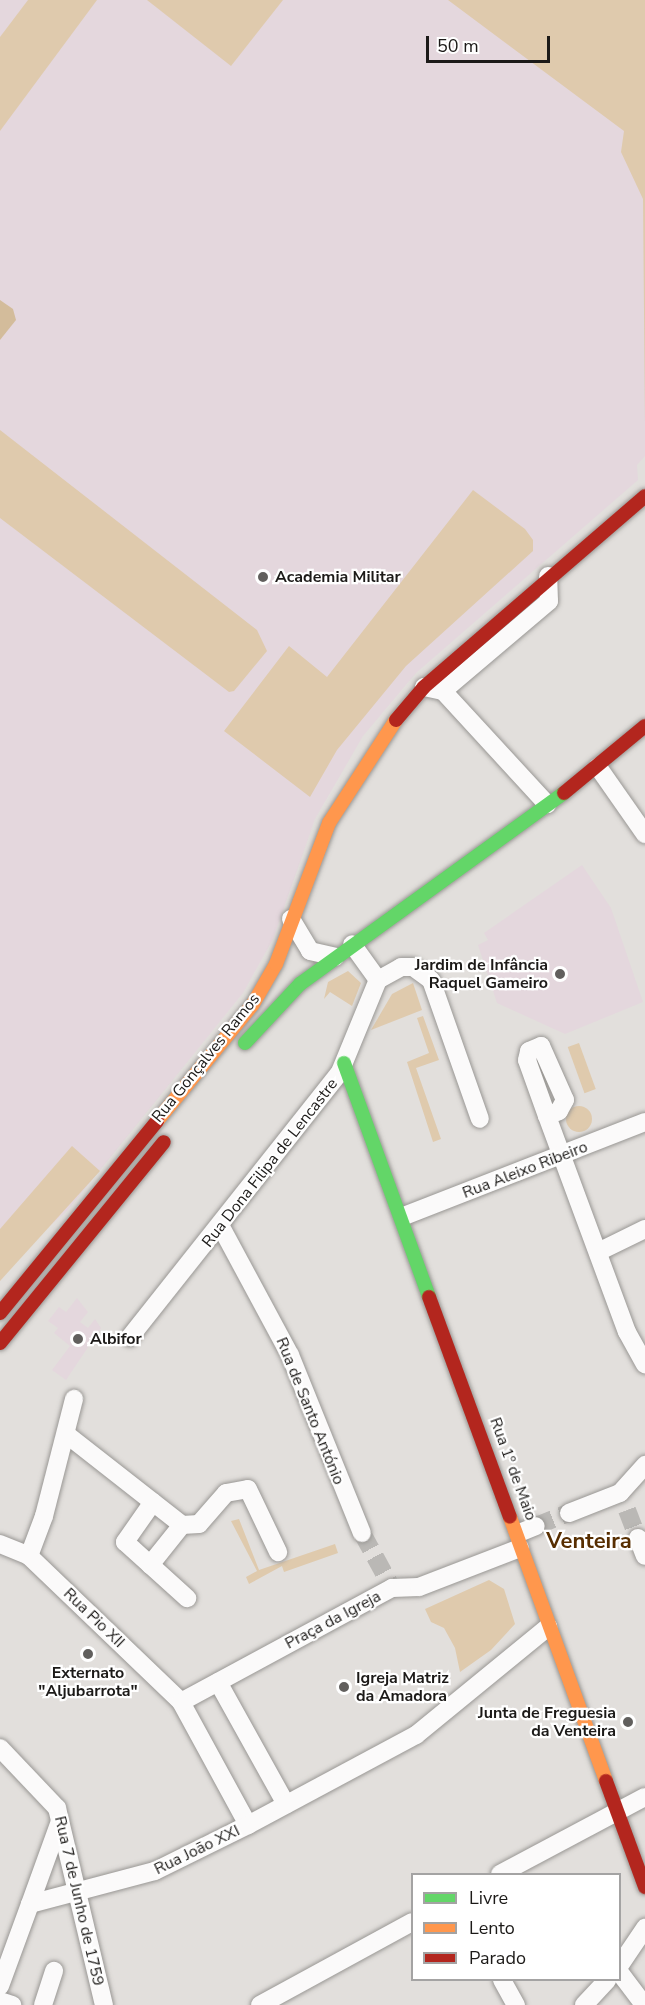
<!DOCTYPE html>
<html>
<head>
<meta charset="utf-8">
<style>
	body { margin:0 }
	#map { position:relative; width:645px; height:2005px; overflow:hidden; background:#e2dfdc; font-family:"Nunito Sans",sans-serif }
	div>[style] { position:absolute }
	[style*='--x'] { left:calc(var(--x)*1px); top:calc(var(--y)*1px); width:calc(var(--w)*1px); rotate:calc(var(--a)*1deg) }
	.education>* { inset:0; background:#e4d7dd }
	.green>* { inset:0; background:#dfcaad; transform-origin:0 0 }
	.round { border-radius:50% }
	.forest>* { inset:0; background:#d3bc9b }
	.street-tunnel>* { height:18px; margin-top:-9px; transform-origin:0; background:repeating-linear-gradient(90deg,#bab8b5 0 18px,transparent 0 27px) }
	.roads { filter:drop-shadow(0 0 2px #999794) drop-shadow(0 0 2px #999794) }
	.street>* { height:18px; margin:-9px; padding:0 9px; transform-origin:9px; border-radius:9px; background:#fbfafa }
	.fast>* { height:14px; margin:-7px; padding:0 7px; transform-origin:7px; border-radius:7px; background:#63d668 }
	.slow>* { height:14px; margin:-7px; padding:0 7px; transform-origin:7px; border-radius:7px; background:#ff974d }
	.jam>* { height:14px; margin:-7px; padding:0 7px; transform-origin:7px; border-radius:7px; background:#b3261e }
	.dots>* { width:16px; height:16px; translate:-50% -50%; box-sizing:border-box; border:3px solid #fff; border-radius:50% }
	span { translate:-50% -50%; white-space:nowrap; text-align:center; line-height:1.15; -webkit-text-stroke:4.5px #fff; paint-order:stroke }
	.poi-label { font-size:16px; color:#1c1a18; font-weight:700 }
	.left { translate:0 -50%; text-align:left }
	.right { translate:-100% -50%; text-align:right }
	.street-label { font-size:16px; color:#1c1a18 }
	.district-label { font-size:22px; color:#572e01; font-weight:700 }
	.legend { position:absolute; left:411px; top:1873px; width:210px; height:108px; box-sizing:border-box; background:#fff; border:2px solid #a4a3a3; margin:0; padding:8px 10px; list-style:none; font-size:18px; color:#1c1a18 }
	.legend li { display:flex; align-items:center; gap:12px; height:30px }
	.legend b { width:30px; border:2px solid #a4a3a3 }
	.scale { position:absolute; left:426px; top:36px; width:124px; height:27px; box-sizing:border-box; border:3px solid #1c1a18; border-top:0; padding-left:8px; font-size:18px; line-height:21px; white-space:nowrap; color:#1c1a18; -webkit-text-stroke:4px #fff; paint-order:stroke }
</style>
</head>
<body>
<div id="map">
	<div class="education">
		<i style="clip-path:polygon(0 0,645px 0,645px 456px,637px 465px,638px 480px,416px 673px,363px 736px,315px 819px,273px 939px,243px 993px,67px 1211px,36px 1238px,0 1281px)"></i>
		<i style="clip-path:polygon(582px 865px,611px 908px,643px 1002px,565px 1034px,497px 1003px,478px 945px,488px 940px,484px 933px)"></i>
		<i style="clip-path:polygon(77px 1298px,88px 1312px,80px 1322px,88px 1328px,95px 1319px,101px 1328px,66px 1380px,52px 1370px,70px 1346px,54px 1333px,58px 1328px,48px 1321px,59px 1307px,66px 1312px)"></i>
	</div>
	<div class="green">
		<i style="clip-path:polygon(28px 0,97px 0,0 131px,0 37px)"></i>
		<i style="clip-path:polygon(147px 0,283px 0,231px 66px)"></i>
		<i style="clip-path:polygon(448px 0,645px 0,645px 425px,643px 199px,621px 152px,624px 131px)"></i>
		<i style="clip-path:polygon(0 430px,257px 630px,267px 651px,234px 691px,229px 692px,0 518px)"></i>
		<i style="clip-path:polygon(473px 490px,525px 529px,533px 540px,533px 551px,406px 666px,337px 750px,310px 797px,224px 731px,289px 646px,327px 677px)"></i>
		<i style="clip-path:polygon(348px 971px,361px 983px,352px 1006px,330px 992px,324px 999px,328px 982px)"></i>
		<i style="clip-path:polygon(413px 983px,422px 1010px,371px 1030px,392px 994px)"></i>
		<i style="clip-path:polygon(423px 1016px,439px 1060px,416px 1068px,441px 1139px,433px 1142px,407px 1062px,429px 1053px,417px 1018px)"></i>
		<i style="left:579px;top:1043px;width:49px;height:12px;rotate:70deg"></i>
		<i class="round" style="left:566px;top:1106px;width:26px;height:26px"></i>
		<i style="clip-path:polygon(72px 1146px,100px 1171px,0 1281px,0 1229px)"></i>
		<i style="clip-path:polygon(239px 1519px,259px 1570px,335px 1544px,338px 1553px,284px 1572px,282px 1566px,249px 1584px,246px 1577px,257px 1571px,231px 1521px)"></i>
		<i style="clip-path:polygon(489px 1580px,504px 1589px,515px 1624px,491px 1650px,460px 1672px,455px 1648px,444px 1628px,431px 1622px,425px 1609px)"></i>
	</div>
	<div class="forest">
		<i style="clip-path:polygon(0 300px,13px 309px,16px 320px,0 340px)"></i>
	</div>
	<div class="street-tunnel">
		<i style="--x:627;--y:1510;--w:30;--a:69"></i>
		<i style="--x:536;--y:1526;--w:35;--a:-22"></i>
		<i style="--x:362;--y:1533;--w:63;--a:61.4"></i>
	</div>
	<div class="roads">
		<div class="street">
			<i style="--x:424;--y:687;--w:19;--a:12"></i>
			<i style="--x:443;--y:691;--w:139;--a:-40.3"></i>
			<i style="--x:549;--y:601;--w:25;--a:-92"></i>
			<i style="--x:443;--y:691;--w:154;--a:47.4"></i>
			<i style="--x:598;--y:767;--w:82;--a:55"></i>
			<i style="--x:291;--y:919;--w:37;--a:59"></i>
			<i style="--x:310;--y:951;--w:26;--a:13"></i>
			<i style="--x:378;--y:980;--w:26;--a:-29"></i>
			<i style="--x:401;--y:967;--w:12;--a:0"></i>
			<i style="--x:413;--y:967;--w:22;--a:36"></i>
			<i style="--x:431;--y:980;--w:147;--a:70.6"></i>
			<i style="--x:547;--y:1116;--w:59;--a:-109.7"></i>
			<i style="--x:527;--y:1060;--w:9;--a:-77"></i>
			<i style="--x:529;--y:1051;--w:13;--a:-23"></i>
			<i style="--x:541;--y:1046;--w:59;--a:66"></i>
			<i style="--x:565;--y:1100;--w:13;--a:119"></i>
			<i style="--x:559;--y:1111;--w:13;--a:157"></i>
			<i style="--x:547;--y:1116;--w:230;--a:69.7"></i>
			<i style="--x:627;--y:1332;--w:37;--a:61"></i>
			<i style="--x:404;--y:1216;--w:259;--a:-21.3"></i>
			<i style="--x:221;--y:1227;--w:145;--a:61.7"></i>
			<i style="--x:290;--y:1355;--w:192;--a:68"></i>
			<i style="--x:598;--y:1252;--w:52;--a:-26.1"></i>
			<i style="--x:130;--y:1337;--w:338;--a:-51.6"></i>
			<i style="--x:340;--y:1072;--w:100;--a:-67.6"></i>
			<i style="--x:378;--y:980;--w:44;--a:-125.8"></i>
			<i style="--x:66;--y:1434;--w:147;--a:38.1"></i>
			<i style="--x:182;--y:1525;--w:17;--a:-3"></i>
			<i style="--x:199;--y:1524;--w:41;--a:-48.9"></i>
			<i style="--x:226;--y:1493;--w:22;--a:-10"></i>
			<i style="--x:248;--y:1489;--w:70;--a:64.5"></i>
			<i style="--x:153;--y:1502;--w:49;--a:125"></i>
			<i style="--x:125;--y:1542;--w:84;--a:42.1"></i>
			<i style="--x:569;--y:1513;--w:55;--a:-21.4"></i>
			<i style="--x:620;--y:1493;--w:38;--a:-48"></i>
			<i style="--x:519;--y:1533;--w:18;--a:-22"></i>
			<i style="--x:638;--y:1538;--w:19;--a:69"></i>
			<i style="--x:0;--y:1544;--w:31;--a:22"></i>
			<i style="--x:29;--y:1556;--w:211;--a:43.8"></i>
			<i style="--x:181;--y:1702;--w:140;--a:61.4"></i>
			<i style="--x:29;--y:1556;--w:43;--a:-69.4"></i>
			<i style="--x:44;--y:1516;--w:121;--a:-75.6"></i>
			<i style="--x:150;--y:1565;--w:51;--a:-51.3"></i>
			<i style="--x:218;--y:1682;--w:140;--a:60.9"></i>
			<i style="--x:181;--y:1702;--w:240;--a:-28.4"></i>
			<i style="--x:392;--y:1588;--w:27;--a:-2"></i>
			<i style="--x:419;--y:1587;--w:108;--a:-21.1"></i>
			<i style="--x:0;--y:1748;--w:83;--a:46.5"></i>
			<i style="--x:57;--y:1808;--w:203;--a:76.6"></i>
			<i style="--x:500;--y:1874;--w:164;--a:-28"></i>
			<i style="--x:30;--y:1904;--w:88;--a:-70.1"></i>
			<i style="--x:620;--y:1965;--w:45;--a:-56"></i>
			<i style="--x:620;--y:1973;--w:40;--a:53"></i>
			<i style="--x:502;--y:1980;--w:29;--a:61"></i>
			<i style="--x:0;--y:1986;--w:87;--a:-69.9"></i>
			<i style="--x:30;--y:1904;--w:129;--a:-14.8"></i>
			<i style="--x:155;--y:1871;--w:104;--a:-26.3"></i>
			<i style="--x:248;--y:1825;--w:191;--a:-28.2"></i>
			<i style="--x:416;--y:1735;--w:171;--a:-39.3"></i>
			<i style="--x:0;--y:2001;--w:13;--a:18"></i>
			<i style="--x:43;--y:2005;--w:36;--a:-72"></i>
			<i style="--x:260;--y:2005;--w:173;--a:-28.6"></i>
			<i style="--x:584;--y:2005;--w:34;--a:-47"></i>
		</div>
		<div class="fast">
			<i style="--x:245;--y:1043;--w:81;--a:-47"></i>
			<i style="--x:300;--y:984;--w:326;--a:-35.9"></i>
			<i style="--x:344;--y:1063;--w:249;--a:70"></i>
		</div>
		<div class="slow">
			<i style="--x:157;--y:1121;--w:151;--a:-50.6"></i>
			<i style="--x:253;--y:1004;--w:46;--a:-60.1"></i>
			<i style="--x:276;--y:964;--w:151;--a:-69.4"></i>
			<i style="--x:329;--y:823;--w:123;--a:-57"></i>
			<i style="--x:510;--y:1517;--w:281;--a:70"></i>
		</div>
		<div class="jam">
			<i style="--x:396;--y:720;--w:43;--a:-49.7"></i>
			<i style="--x:424;--y:687;--w:292;--a:-40.8"></i>
			<i style="--x:564;--y:793;--w:105;--a:-39.6"></i>
			<i style="--x:429;--y:1297;--w:234;--a:69.8"></i>
			<i style="--x:0;--y:1313;--w:248;--a:-50.7"></i>
			<i style="--x:0;--y:1343;--w:259;--a:-50.8"></i>
			<i style="--x:606;--y:1781;--w:113;--a:69.8"></i>
		</div>
	</div>
	<div class="dots">
		<i style="left:263px;top:577px;background:#615f5d"></i>
		<i style="left:560px;top:974px;background:#615f5d"></i>
		<i style="left:78px;top:1339px;background:#615f5d"></i>
		<i style="left:88px;top:1654px;background:#615f5d"></i>
		<i style="left:344px;top:1687px;background:#615f5d"></i>
		<i style="left:628px;top:1722px;background:#615f5d"></i>
	</div>
	<div class="poi-label">
		<span class="left" style="left:275px;top:577px">Academia Militar</span>
		<span class="right" style="left:548px;top:974px">Jardim de Infância<br>Raquel Gameiro</span>
		<span class="left" style="left:90px;top:1339px">Albifor</span>
		<span style="left:88px;top:1682px">Externato<br>"Aljubarrota"</span>
		<span class="left" style="left:356px;top:1687px">Igreja Matriz<br>da Amadora</span>
		<span class="right" style="left:616px;top:1722px">Junta de Freguesia<br>da Venteira</span>
	</div>
	<div class="street-label">
		<span style="left:206px;top:1058px;rotate:-51deg">Rua Gonçalves Ramos</span>
		<span style="left:270px;top:1163px;rotate:-52deg">Rua Dona Filipa de Lencastre</span>
		<span style="left:525px;top:1170px;rotate:-21deg">Rua Aleixo Ribeiro</span>
		<span style="left:310px;top:1411px;rotate:68deg">Rua de Santo António</span>
		<span style="left:513px;top:1469px;rotate:70deg">Rua 1º de Maio</span>
		<span style="left:94px;top:1618px;rotate:44deg">Rua Pio XII</span>
		<span style="left:333px;top:1620px;rotate:-28deg">Praça da Igreja</span>
		<span style="left:197px;top:1850px;rotate:-26deg">Rua João XXI</span>
		<span style="left:79px;top:1901px;rotate:77deg">Rua 7 de Junho de 1759</span>
	</div>
	<div class="district-label">
		<span style="left:589px;top:1542px">Venteira</span>
	</div>
	<ul class="legend">
	<li><b style="height:8px;background:#63d668"></b>Livre</li>
	<li><b style="height:8px;background:#ff974d"></b>Lento</li>
	<li><b style="height:8px;background:#b3261e"></b>Parado</li>
	</ul>
	<div class="scale">50 m</div>
</div>
</body>
</html>
